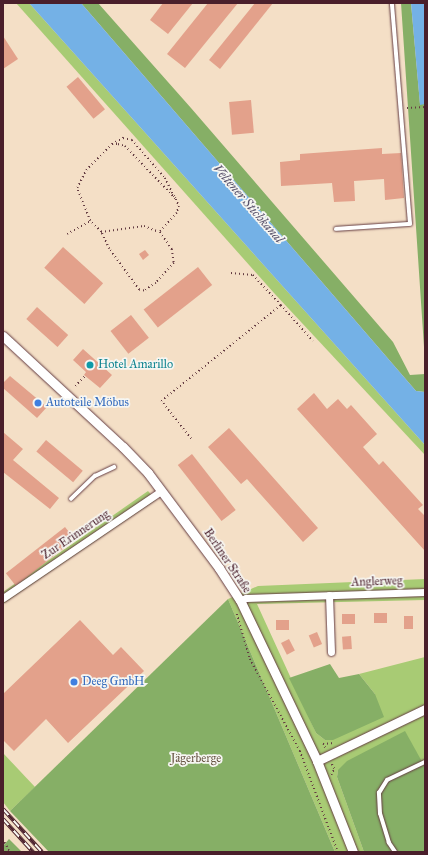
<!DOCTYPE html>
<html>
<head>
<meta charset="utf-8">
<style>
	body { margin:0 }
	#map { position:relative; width:428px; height:855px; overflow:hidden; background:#f4dfc6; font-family:"IM FELL Great Primer",serif }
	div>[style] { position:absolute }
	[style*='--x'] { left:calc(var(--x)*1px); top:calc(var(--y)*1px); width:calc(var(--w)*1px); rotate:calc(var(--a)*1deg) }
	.green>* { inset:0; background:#a8cb74 }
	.forest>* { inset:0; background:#86af66 }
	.water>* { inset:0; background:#74b1e6 }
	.building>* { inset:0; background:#e3a18b; transform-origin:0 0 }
	.path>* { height:1.5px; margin-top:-0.75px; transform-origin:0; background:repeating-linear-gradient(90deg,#643c42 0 1px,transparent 0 4px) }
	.roads { filter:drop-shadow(0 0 1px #643c42) drop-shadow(0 0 1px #643c42) }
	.lane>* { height:3.5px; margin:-1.75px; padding:0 1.75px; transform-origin:1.75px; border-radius:1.75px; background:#fff }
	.street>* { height:7px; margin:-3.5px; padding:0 3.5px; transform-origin:3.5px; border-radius:3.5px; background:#fff }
	.secondary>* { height:9px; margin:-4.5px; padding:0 4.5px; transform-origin:4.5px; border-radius:4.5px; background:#fff }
	.rail>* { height:4px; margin-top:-2px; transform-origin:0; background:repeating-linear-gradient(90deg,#f6f6f2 0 8px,#4a1f2b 0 16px); box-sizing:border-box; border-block:1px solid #4a1f2b }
	.dots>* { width:11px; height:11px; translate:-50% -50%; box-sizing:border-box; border:2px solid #f6f6f2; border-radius:50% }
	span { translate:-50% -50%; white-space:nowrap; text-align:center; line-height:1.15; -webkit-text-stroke:3.5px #f6f6f2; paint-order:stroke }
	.culture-label { font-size:12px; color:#0d838f }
	.left { translate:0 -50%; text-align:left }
	.shop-label { font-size:12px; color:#366cbe }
	.street-label { font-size:12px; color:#4a1f2b }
	.park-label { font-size:12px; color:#665341 }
	.water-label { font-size:13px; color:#59526c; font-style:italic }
	.frame { position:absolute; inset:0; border:4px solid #4a1f2b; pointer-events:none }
</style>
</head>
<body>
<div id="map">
	<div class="green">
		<i style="clip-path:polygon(16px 3px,29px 3px,425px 445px,425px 455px,274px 293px)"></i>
		<i style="clip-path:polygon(148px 491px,156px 500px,3px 604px,3px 592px)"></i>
		<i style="clip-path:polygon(425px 579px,425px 600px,257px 604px,316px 733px,325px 740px,375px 694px,359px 674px,425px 657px,425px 767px,338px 770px,337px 777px,364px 852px,335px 852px,228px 599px,258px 586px)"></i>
		<i style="clip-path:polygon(3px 753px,35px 787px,10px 811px,3px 802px)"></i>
	</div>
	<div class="forest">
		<i style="clip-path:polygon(81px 3px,98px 3px,191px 108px,393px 342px,410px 375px,425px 374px,425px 392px,416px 391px)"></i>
		<i style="clip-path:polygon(401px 3px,411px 3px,420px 104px,425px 104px,425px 362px)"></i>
		<i style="clip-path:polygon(228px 599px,335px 852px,49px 852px,10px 811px)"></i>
		<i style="clip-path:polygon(330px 664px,339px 678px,359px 674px,375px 694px,384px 717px,333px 740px,325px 740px,316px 733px,289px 678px)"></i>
		<i style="clip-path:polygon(405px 731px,425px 767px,425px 852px,364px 852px,337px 777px,338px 770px,347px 761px)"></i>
		<i style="clip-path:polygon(9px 839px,22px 852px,3px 852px,3px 846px)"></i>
	</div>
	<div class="water">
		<i style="clip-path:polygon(29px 3px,81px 3px,416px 391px,425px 392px,425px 445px)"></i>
		<i style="clip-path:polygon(411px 3px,425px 3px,425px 104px,420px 105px)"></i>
	</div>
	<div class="building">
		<i style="clip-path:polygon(163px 3px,193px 3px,168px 34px,150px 20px)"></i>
		<i style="clip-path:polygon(208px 3px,238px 3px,185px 68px,167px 54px)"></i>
		<i style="clip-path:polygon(255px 3px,273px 3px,220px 69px,209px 60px)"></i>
		<i style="clip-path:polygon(3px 36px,18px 59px,3px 69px)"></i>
		<i style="left:78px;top:77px;width:42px;height:15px;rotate:50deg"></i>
		<i style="left:251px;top:100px;width:33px;height:22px;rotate:85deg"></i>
		<i style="clip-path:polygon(382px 148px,382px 154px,401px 153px,404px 198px,385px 200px,384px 179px,354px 181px,355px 201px,334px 202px,332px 183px,281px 186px,280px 162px,300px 160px,300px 154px)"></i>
		<i style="left:63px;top:247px;width:54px;height:28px;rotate:42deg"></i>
		<i style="clip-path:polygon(145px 250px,149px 255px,143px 260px,139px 254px)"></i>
		<i style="left:198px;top:267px;width:23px;height:69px;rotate:52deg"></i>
		<i style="left:37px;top:307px;width:42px;height:16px;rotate:42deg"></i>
		<i style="left:131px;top:315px;width:29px;height:26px;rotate:52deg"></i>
		<i style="clip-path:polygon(83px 349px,112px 375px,100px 388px,84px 375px,86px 372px,73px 360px)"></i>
		<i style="clip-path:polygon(10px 376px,47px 407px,37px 418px,3px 388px,3px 383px)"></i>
		<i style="clip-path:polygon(314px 393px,327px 409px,338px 399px,347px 409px,351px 405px,377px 434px,363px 447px,379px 465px,383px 461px,423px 505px,418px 509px,425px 516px,425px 551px,297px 409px)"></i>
		<i style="clip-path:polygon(229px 428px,318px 528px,303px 542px,247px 479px,241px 484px,208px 447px)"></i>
		<i style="clip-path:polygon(3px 432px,23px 449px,13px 460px,59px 498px,50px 509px,3px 472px)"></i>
		<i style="left:46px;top:440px;width:48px;height:15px;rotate:40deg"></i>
		<i style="left:192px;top:454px;width:71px;height:18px;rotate:52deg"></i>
		<i style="left:65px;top:527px;width:16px;height:75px;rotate:52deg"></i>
		<i style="left:374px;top:613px;width:13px;height:10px"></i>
		<i style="left:342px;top:614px;width:13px;height:10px"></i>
		<i style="left:404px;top:616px;width:9px;height:13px"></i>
		<i style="clip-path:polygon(80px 620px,113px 655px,121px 647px,144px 671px,68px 743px,46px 719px,14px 751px,3px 740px,3px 694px)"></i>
		<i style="left:276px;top:620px;width:13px;height:10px"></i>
		<i style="left:317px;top:632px;width:13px;height:9px;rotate:67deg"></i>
		<i style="left:351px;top:636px;width:13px;height:9px;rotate:86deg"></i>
		<i style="left:289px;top:639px;width:13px;height:9px;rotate:63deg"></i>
	</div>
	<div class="path">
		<i style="--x:407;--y:108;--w:18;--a:-3"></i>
		<i style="--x:112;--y:144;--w:13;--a:-29"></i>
		<i style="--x:123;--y:138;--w:9;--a:13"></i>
		<i style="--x:132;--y:140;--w:50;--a:49"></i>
		<i style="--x:165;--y:178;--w:22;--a:63"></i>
		<i style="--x:101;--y:232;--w:43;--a:-7.9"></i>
		<i style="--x:144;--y:226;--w:16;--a:22"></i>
		<i style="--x:67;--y:234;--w:26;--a:-29"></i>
		<i style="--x:90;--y:221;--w:35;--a:-112"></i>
		<i style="--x:77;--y:188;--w:20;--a:-63"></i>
		<i style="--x:86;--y:170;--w:37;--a:-45"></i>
		<i style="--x:112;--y:144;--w:6;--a:0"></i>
		<i style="--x:118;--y:144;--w:7;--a:16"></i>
		<i style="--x:125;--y:146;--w:74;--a:46.1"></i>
		<i style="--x:176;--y:199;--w:8;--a:67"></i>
		<i style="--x:179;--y:206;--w:7;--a:106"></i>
		<i style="--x:177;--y:213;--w:25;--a:132"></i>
		<i style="--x:160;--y:232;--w:21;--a:55"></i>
		<i style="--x:172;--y:249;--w:14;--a:82"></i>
		<i style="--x:174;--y:263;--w:27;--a:132"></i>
		<i style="--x:156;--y:283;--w:14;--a:146"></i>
		<i style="--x:144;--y:291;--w:5;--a:-169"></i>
		<i style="--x:139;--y:290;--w:51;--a:-126.2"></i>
		<i style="--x:109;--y:249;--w:19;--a:-115"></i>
		<i style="--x:101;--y:232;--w:16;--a:-135"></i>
		<i style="--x:231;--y:273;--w:22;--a:5"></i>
		<i style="--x:253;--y:275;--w:41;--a:47"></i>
		<i style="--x:75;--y:386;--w:14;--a:-45"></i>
		<i style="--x:191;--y:439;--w:48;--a:-128.3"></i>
		<i style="--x:161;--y:401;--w:154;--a:-38.7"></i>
		<i style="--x:281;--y:305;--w:48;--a:48.4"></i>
		<i style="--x:237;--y:614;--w:47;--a:73.9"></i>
		<i style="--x:250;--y:659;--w:105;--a:61.5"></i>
		<i style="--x:300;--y:751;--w:108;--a:69.4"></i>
		<i style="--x:325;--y:748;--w:4;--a:-117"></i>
		<i style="--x:323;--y:744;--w:11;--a:-5"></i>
		<i style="--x:331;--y:775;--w:7;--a:-63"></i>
		<i style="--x:334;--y:769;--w:7;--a:-117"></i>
		<i style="--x:3;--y:839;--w:15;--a:62"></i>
	</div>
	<div class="roads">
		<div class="lane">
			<i style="--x:336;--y:229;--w:74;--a:-3.9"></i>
			<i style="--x:410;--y:224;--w:222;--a:-94.7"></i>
			<i style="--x:71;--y:499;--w:33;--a:-44"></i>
			<i style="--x:95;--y:476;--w:21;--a:-25"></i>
			<i style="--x:395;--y:852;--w:11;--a:-124"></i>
			<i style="--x:389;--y:843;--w:30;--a:-107"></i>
			<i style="--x:380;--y:814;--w:21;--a:-93"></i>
			<i style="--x:379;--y:793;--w:15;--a:-58"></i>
			<i style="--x:387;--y:780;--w:42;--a:-25.3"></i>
		</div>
		<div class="street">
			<i style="--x:329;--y:595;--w:57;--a:88"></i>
			<i style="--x:3;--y:598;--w:191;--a:-34.1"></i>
			<i style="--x:240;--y:600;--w:6;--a:-18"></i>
			<i style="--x:246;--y:598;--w:179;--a:-1.9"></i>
		</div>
		<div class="secondary">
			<i style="--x:3;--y:336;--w:163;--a:42.8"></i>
			<i style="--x:123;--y:447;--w:36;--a:46"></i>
			<i style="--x:148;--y:473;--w:119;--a:53.2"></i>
			<i style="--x:219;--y:568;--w:38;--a:57"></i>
			<i style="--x:240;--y:600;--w:178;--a:64.4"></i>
			<i style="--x:317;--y:761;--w:98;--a:68.4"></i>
			<i style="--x:317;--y:761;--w:120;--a:-25.7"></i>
		</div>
	</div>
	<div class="rail">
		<i style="--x:3;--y:809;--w:58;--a:47.8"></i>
		<i style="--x:3;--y:819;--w:45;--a:47.7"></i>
	</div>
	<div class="dots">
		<i style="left:90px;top:365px;background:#0f9aa8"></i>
		<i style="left:38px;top:403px;background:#3f7fe0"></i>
		<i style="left:74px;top:682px;background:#3f7fe0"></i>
	</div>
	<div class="culture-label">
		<span class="left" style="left:98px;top:365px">Hotel Amarillo</span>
	</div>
	<div class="shop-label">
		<span class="left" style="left:46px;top:403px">Autoteile Möbus</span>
		<span class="left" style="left:82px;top:682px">Deeg GmbH</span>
	</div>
	<div class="street-label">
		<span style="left:76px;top:535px;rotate:-34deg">Zur Erinnerung</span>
		<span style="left:227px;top:561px;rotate:56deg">Berliner Straße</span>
		<span style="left:377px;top:582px;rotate:-2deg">Anglerweg</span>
	</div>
	<div class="park-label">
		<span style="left:196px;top:759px">Jägerberge</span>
	</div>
	<div class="water-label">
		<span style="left:248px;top:204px;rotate:49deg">Veltener Stichkanal</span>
	</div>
	<div class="frame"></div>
</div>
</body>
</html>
